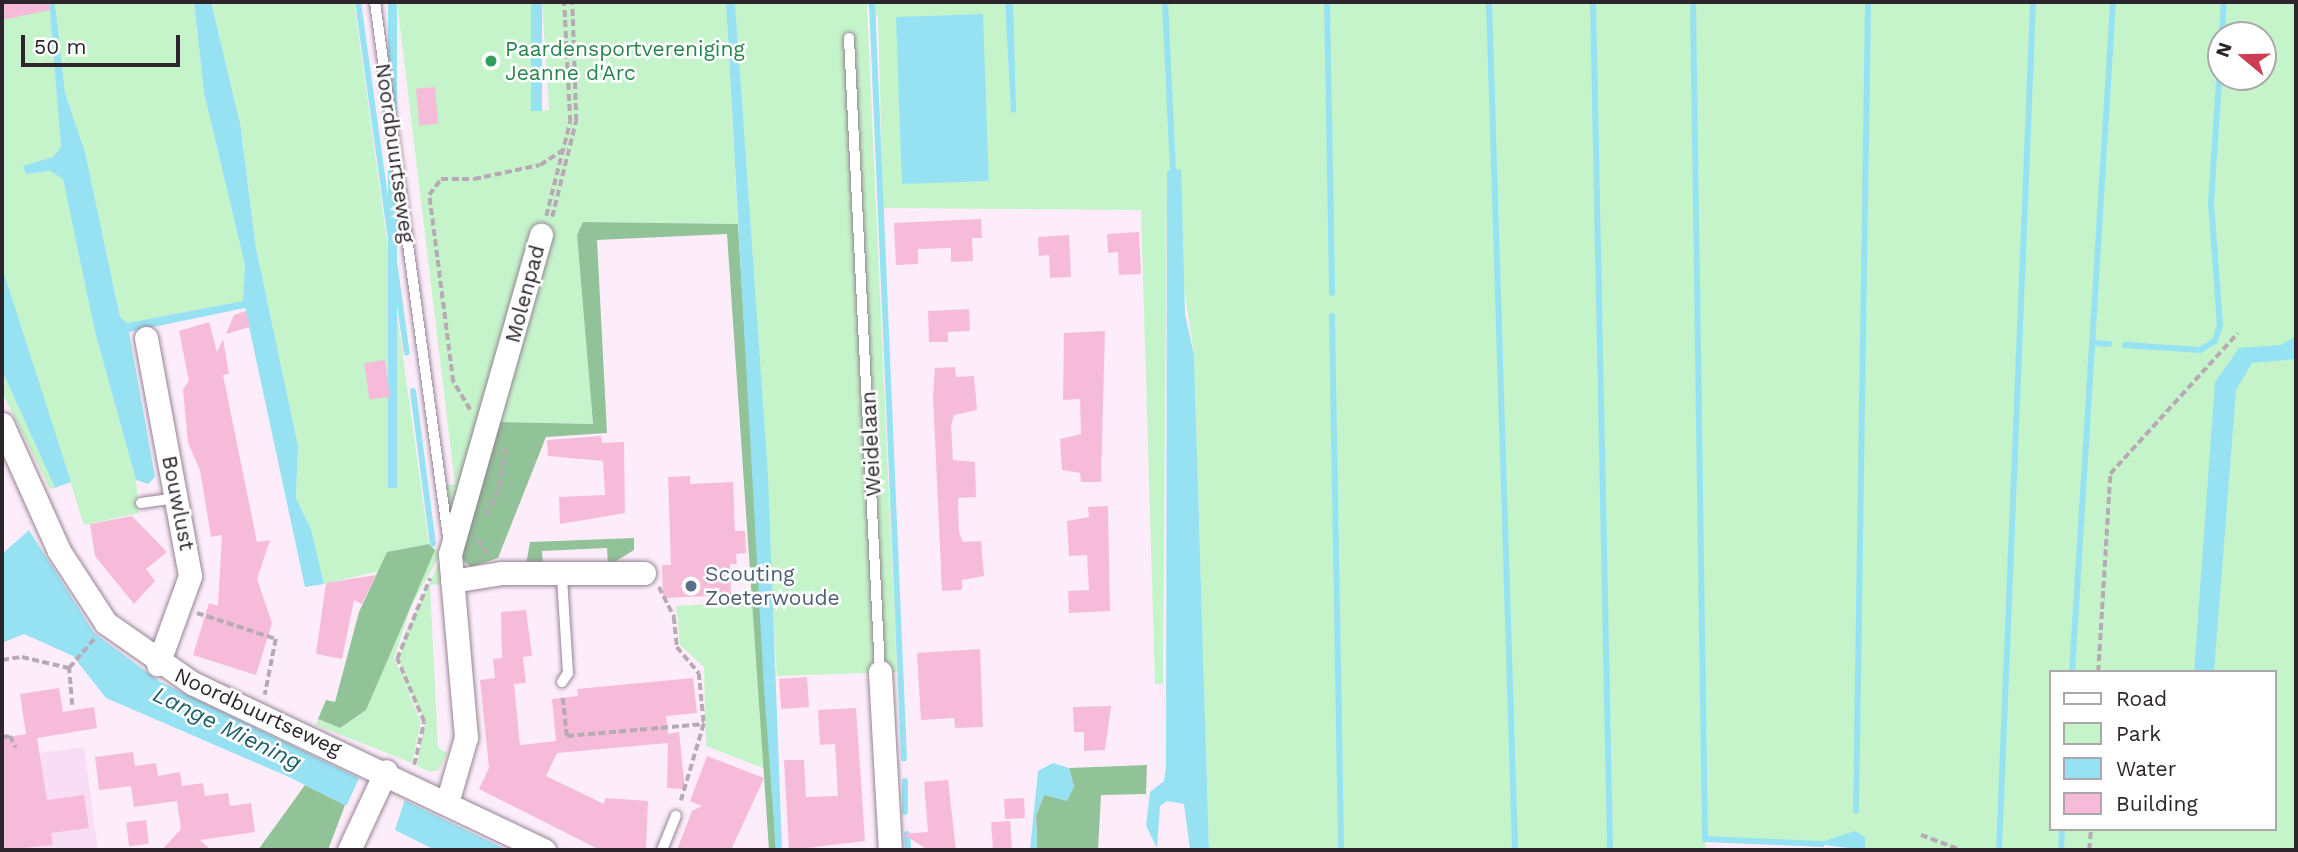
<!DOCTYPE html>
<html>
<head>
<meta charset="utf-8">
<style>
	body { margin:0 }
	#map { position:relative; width:2298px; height:852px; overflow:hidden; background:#fdedfb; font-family:"Work Sans",sans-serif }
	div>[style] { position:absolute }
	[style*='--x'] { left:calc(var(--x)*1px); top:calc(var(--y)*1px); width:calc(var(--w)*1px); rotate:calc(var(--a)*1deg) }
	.built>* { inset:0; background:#f8def5 }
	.green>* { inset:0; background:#c5f4ca }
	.forest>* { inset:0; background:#92c298 }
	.water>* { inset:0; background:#96e2f3; transform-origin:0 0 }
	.pier>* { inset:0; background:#fdedfb }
	.stream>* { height:6px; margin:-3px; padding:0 3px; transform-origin:3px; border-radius:3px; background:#96e2f3 }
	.building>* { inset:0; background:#f7bbda; transform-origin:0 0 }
	.path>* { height:3.5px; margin-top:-1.75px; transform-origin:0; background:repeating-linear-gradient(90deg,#b7aab5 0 7px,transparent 0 10.5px) }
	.roads { filter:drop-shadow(0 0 2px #958493) drop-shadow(0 0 2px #958493) }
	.service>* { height:10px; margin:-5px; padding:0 5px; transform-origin:5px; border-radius:5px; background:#fff }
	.minor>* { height:23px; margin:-11.5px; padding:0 11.5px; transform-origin:11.5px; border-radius:11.5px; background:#fff }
	.dots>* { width:19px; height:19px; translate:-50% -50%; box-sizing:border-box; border:4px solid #fff; border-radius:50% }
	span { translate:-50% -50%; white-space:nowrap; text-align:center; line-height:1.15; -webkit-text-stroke:5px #fff; paint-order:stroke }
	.leisure-label { font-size:21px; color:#27864d }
	.left { translate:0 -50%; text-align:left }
	.street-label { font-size:21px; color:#2d252c }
	.service-label { font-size:21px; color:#4e5e75 }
	.water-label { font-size:23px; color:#215f6b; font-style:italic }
	.frame { position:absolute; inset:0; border:4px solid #2d252c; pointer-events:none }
	.legend { position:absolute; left:2049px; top:670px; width:228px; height:161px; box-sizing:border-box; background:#fff; border:2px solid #aba8ab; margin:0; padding:9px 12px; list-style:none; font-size:21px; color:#2d252c }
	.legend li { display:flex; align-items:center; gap:14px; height:35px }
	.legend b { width:35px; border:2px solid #aba8ab }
	.north { position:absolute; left:2207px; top:21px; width:70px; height:70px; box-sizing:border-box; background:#fff; border:2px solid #aba8ab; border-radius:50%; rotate:289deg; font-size:19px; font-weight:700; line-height:28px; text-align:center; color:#2d252c }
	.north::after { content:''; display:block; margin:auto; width:24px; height:32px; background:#cd3d56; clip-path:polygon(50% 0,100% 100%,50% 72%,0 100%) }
	.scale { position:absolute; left:21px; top:35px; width:159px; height:32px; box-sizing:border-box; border:4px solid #2d252c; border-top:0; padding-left:9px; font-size:21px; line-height:24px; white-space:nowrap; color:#2d252c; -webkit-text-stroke:5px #fff; paint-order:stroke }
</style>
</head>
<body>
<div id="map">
	<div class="built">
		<i style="clip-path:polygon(84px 747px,98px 850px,2px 850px,2px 758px)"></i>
	</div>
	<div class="green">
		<i style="clip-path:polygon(2px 2px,49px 2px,61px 147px,53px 157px,24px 166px,26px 174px,50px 171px,63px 179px,95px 332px,136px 480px,139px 513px,84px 525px,2px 267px)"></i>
		<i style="clip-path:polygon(55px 2px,194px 2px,204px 93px,245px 265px,244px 301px,127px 323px,120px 317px,85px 152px,65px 93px)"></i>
		<i style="clip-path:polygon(211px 2px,354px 2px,429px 544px,387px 552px,379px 571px,324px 584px,311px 529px,296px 498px,298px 446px,256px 248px,240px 123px)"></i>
		<i style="clip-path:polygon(397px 2px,531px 2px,539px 111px,549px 110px,542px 2px,726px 2px,738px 224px,583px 222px,577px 235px,593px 424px,496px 422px,450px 540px,446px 485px,455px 484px)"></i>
		<i style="clip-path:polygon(evenodd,735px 2px,1005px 2px,1011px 113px,1013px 2px,2296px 2px,2296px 850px,1855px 850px,1855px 844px,1706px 839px,1705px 850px,1209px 850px,1194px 355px,1167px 171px,1163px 684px,1155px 684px,1141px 210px,883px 208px,878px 18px,867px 5px,897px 672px,777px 676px,735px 2px,2221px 35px,2263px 35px,2263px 77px,2221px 77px,2221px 35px,735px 2px,2051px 672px,2275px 672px,2275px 829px,2051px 829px,2051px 672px)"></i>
		<i style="clip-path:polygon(2px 363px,4px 375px,55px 488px,50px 489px,2px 392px)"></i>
		<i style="clip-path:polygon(444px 548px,411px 606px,394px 658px,421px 722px,412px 763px,316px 725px,318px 719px,340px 728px,366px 710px,398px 623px,435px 550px)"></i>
		<i style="clip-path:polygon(442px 561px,444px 584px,430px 585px,438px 748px,447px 753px,439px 770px,430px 772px,417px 766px,425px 721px,401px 674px,400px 655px,404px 636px,439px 563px)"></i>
		<i style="clip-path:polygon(753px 601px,765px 769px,706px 746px,704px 667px,680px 645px,676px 606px)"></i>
	</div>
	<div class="forest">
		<i style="clip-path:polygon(583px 222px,738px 224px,776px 850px,769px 850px,727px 234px,597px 240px,607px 433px,546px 437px,498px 558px,471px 567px,459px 557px,496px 422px,593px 424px,577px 235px)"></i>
		<i style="clip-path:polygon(634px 538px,634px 550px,608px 566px,607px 548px,542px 551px,543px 569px,526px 564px,530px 542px)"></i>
		<i style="clip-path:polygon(429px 544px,435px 550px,366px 710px,340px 728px,318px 719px,326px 700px,335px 702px,359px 612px,387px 552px)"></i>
		<i style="clip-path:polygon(1147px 765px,1146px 794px,1101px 795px,1098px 850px,1037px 850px,1036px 815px,1044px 795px,1074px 787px,1069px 768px)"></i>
		<i style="clip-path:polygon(305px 785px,345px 805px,328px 850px,258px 850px)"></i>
	</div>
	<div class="water">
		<i style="clip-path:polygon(49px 2px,55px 2px,65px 93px,85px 152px,120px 317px,127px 323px,243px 301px,245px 265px,204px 93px,194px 2px,211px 2px,240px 123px,256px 248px,298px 446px,296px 498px,311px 529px,324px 584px,305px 587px,245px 308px,129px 332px,155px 477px,148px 484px,136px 480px,95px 332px,63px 179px,50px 171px,26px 174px,23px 166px,53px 157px,61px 147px)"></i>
		<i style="left:388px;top:2px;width:9px;height:486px"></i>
		<i style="left:531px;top:2px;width:11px;height:109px"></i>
		<i style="clip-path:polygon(726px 2px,735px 2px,768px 476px,782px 850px,776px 850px,764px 689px)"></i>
		<i style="clip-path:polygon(1005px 2px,1013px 2px,1016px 112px,1011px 113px)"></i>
		<i style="left:983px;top:14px;width:167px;height:87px;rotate:88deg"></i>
		<i style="clip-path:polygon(1181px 169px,1185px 314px,1194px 355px,1209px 850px,1190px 850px,1184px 804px,1167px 801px,1160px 806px,1157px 848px,1146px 826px,1150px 792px,1164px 781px,1166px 767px,1167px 171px)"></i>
		<i style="clip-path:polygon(2px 267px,71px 482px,55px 488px,4px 375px)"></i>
		<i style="clip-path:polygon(2296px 336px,2296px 359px,2252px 363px,2236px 390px,2214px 672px,2194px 672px,2215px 382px,2239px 348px,2281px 345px)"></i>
		<i style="clip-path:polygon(29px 530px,94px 633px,159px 681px,507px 850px,435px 850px,289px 777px,106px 698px,73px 656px,24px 634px,2px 643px,2px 554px)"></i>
		<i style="clip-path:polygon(1053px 763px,1069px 768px,1074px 787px,1067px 801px,1044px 795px,1036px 815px,1037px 850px,1030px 850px,1038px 771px)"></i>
		<i style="clip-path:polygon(1855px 831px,1865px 837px,1865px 850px,1815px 844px)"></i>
	</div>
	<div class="pier">
		<i style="clip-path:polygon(360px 776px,405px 799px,393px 836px,345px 809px)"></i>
	</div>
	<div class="stream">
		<i style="--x:358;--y:2;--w:354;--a:82.1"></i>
		<i style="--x:872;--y:2;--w:757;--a:87.58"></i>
		<i style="--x:1165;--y:2;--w:167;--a:87.3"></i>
		<i style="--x:1327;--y:2;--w:291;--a:89"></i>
		<i style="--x:1489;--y:2;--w:848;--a:88.24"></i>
		<i style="--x:1593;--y:2;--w:848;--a:88.85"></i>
		<i style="--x:1693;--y:2;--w:837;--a:89.18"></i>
		<i style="--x:1705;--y:839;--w:117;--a:2.4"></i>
		<i style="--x:2222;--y:35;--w:33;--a:-87"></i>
		<i style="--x:1332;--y:316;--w:534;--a:89.03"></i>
		<i style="--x:2093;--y:343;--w:16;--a:4"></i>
		<i style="--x:2125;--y:345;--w:75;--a:3.8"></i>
		<i style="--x:2200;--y:350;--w:17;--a:-31"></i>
		<i style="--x:2215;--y:341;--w:17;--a:-73"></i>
		<i style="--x:2220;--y:325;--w:123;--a:-94.2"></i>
		<i style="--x:2211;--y:202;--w:149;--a:-86.2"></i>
		<i style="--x:413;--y:391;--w:154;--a:82.6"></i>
		<i style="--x:2072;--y:672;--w:671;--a:-86.5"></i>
		<i style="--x:905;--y:781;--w:31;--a:90"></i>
		<i style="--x:1856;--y:811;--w:809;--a:-89.15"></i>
		<i style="--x:907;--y:834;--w:16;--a:86"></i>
		<i style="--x:1999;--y:850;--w:849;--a:-87.7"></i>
		<i style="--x:2061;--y:850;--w:21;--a:-87"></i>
	</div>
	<div class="building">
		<i style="clip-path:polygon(2px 2px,49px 2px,50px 10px,2px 20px)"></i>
		<i style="left:435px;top:87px;width:37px;height:19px;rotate:85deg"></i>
		<i style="clip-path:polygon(981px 219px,982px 238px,972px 238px,973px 261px,951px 262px,951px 248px,918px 249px,918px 264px,896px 265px,894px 223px)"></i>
		<i style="clip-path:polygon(1139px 232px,1141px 274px,1119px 275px,1118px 252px,1108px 253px,1107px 234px)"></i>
		<i style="clip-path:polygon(1069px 235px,1071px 277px,1050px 278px,1049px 255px,1039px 256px,1038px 237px)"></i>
		<i style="clip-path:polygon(969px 309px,970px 331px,948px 332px,948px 342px,929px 342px,928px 311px)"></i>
		<i style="clip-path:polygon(246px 311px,250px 327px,226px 334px,234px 315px)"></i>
		<i style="clip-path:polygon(209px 322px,217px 352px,223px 339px,229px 374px,223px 375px,257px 542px,270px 540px,257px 579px,272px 623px,256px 675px,193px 655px,209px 603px,218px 606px,222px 535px,211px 537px,200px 470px,188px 443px,183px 389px,189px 381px,179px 331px)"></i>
		<i style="clip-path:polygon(1105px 331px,1101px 482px,1081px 482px,1080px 473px,1062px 470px,1060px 439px,1081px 434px,1080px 399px,1063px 400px,1064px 333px)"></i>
		<i style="left:385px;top:360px;width:37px;height:21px;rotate:82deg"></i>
		<i style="clip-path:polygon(955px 367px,956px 377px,974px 376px,977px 410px,954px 415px,951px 425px,953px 460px,975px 462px,976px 497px,958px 498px,959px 532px,963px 542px,981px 541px,984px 576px,962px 580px,962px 590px,942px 591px,933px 396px,935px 368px)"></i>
		<i style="clip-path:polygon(601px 436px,602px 443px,624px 442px,625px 513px,560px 524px,559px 497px,605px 495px,603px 461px,548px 456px,547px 440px)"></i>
		<i style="clip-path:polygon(690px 476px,690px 484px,733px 482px,735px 531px,745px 531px,746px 553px,736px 554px,737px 564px,730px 564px,731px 595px,663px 598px,662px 565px,671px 565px,668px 477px)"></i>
		<i style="clip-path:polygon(1108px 506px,1110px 611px,1069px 613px,1068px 591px,1089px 590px,1087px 555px,1069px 556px,1067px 521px,1089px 517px,1088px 507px)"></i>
		<i style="clip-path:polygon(132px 516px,167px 552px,146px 569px,155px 581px,134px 604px,95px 556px,90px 524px)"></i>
		<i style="clip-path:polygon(376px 575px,362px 604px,354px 600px,342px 659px,316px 654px,326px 583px)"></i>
		<i style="clip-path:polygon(526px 610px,532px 656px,523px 657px,526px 683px,514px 684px,520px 745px,556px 741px,552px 699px,578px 696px,577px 689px,693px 678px,697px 713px,666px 716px,668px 734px,679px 732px,685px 789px,667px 788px,668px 743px,557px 753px,546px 776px,604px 804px,605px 798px,648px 801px,646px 850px,600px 850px,479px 789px,489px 768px,480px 680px,495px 678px,493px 659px,502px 658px,501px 612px)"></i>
		<i style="clip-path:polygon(980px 649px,983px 727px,955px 728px,954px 718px,921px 720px,917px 653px)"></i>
		<i style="left:807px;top:677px;width:30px;height:28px;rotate:86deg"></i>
		<i style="clip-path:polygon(59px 688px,63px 712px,94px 707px,97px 728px,37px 738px,47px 800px,84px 795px,89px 828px,51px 833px,53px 845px,2px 850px,2px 738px,26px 734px,20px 694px)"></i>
		<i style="clip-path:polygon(1111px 706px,1105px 750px,1084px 751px,1084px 732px,1074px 732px,1073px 707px)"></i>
		<i style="clip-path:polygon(856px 708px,865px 841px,789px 850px,784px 760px,804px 760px,806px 797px,838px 796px,835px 744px,820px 745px,818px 710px)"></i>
		<i style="clip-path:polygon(133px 752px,135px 766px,156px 763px,158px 776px,180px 772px,182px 786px,203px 783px,205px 796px,228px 793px,230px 806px,251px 803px,255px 832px,200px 840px,211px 850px,162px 850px,181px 829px,177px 801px,134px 807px,131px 786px,99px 790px,95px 757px)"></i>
		<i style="clip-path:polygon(707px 756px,764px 778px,731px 850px,677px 850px,692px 811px,702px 806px,690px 801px)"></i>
		<i style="clip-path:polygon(948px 780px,956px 850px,928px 850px,903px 834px,928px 832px,924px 782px)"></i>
		<i style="left:1024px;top:798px;width:20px;height:20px;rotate:87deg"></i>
		<i style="left:146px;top:820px;width:24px;height:20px;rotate:83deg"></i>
		<i style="left:1010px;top:821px;width:29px;height:19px;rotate:86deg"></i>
	</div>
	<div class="path">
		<i style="--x:546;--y:216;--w:97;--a:-75.7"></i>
		<i style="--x:570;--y:122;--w:120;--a:-92.9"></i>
		<i style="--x:552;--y:217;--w:99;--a:-76"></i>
		<i style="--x:576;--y:121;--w:119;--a:-91.9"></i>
		<i style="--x:470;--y:410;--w:33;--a:-121"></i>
		<i style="--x:453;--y:382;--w:189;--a:-97.3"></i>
		<i style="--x:429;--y:195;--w:20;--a:-53"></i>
		<i style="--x:441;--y:179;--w:33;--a:0"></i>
		<i style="--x:474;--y:179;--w:67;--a:-12"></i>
		<i style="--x:540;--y:165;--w:27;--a:-33"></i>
		<i style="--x:485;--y:516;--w:32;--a:-64"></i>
		<i style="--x:499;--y:487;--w:40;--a:-81.5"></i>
		<i style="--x:478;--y:540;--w:17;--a:54"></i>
		<i style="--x:659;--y:587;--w:34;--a:63"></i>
		<i style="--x:674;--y:617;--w:30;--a:84"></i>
		<i style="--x:677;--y:647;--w:34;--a:50"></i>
		<i style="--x:699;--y:673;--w:51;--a:84.4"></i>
		<i style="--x:704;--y:724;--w:80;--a:106.6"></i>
		<i style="--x:197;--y:613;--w:83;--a:18.2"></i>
		<i style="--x:276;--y:639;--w:57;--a:101.1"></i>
		<i style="--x:2;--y:660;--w:20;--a:-9"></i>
		<i style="--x:22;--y:657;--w:48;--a:13.2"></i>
		<i style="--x:2098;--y:672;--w:198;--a:-86.5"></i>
		<i style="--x:2110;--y:474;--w:190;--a:-47.8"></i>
		<i style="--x:563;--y:698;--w:38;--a:84"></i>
		<i style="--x:567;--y:736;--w:138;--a:-5"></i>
		<i style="--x:72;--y:705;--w:37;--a:-95"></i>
		<i style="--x:69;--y:668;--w:38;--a:-49"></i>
		<i style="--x:2;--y:737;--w:8;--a:-7"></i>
		<i style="--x:10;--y:736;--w:13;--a:63"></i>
		<i style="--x:414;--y:765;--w:44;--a:-76.9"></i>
		<i style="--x:424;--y:722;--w:69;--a:-113.2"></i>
		<i style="--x:397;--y:659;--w:87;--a:-67.8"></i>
		<i style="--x:1921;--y:835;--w:43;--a:20.6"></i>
		<i style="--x:2089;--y:850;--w:21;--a:-85"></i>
	</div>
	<div class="roads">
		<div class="service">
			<i style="--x:375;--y:2;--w:541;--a:82.24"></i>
			<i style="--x:849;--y:38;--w:635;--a:87.2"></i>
			<i style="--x:141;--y:503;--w:35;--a:-8"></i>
			<i style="--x:562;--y:682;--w:11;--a:-56"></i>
			<i style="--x:568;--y:673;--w:96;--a:-93.6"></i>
			<i style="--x:662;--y:850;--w:37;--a:-68"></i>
		</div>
		<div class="minor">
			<i style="--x:146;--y:338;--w:242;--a:79.5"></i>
			<i style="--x:190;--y:576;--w:94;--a:110"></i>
			<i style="--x:2;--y:424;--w:139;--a:65.8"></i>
			<i style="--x:59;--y:551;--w:86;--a:56.9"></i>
			<i style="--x:106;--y:623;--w:105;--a:34.9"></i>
			<i style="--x:192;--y:683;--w:390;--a:25.4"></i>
			<i style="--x:452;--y:581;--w:51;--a:-9.1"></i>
			<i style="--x:502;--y:573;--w:142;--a:0"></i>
			<i style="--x:880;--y:672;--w:178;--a:86.8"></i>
			<i style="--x:447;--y:803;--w:69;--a:-73.9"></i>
			<i style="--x:466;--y:737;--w:184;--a:-95"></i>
			<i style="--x:450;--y:554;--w:332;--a:-74.1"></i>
			<i style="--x:349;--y:850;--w:87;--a:-64.9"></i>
		</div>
	</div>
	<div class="dots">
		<i style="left:491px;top:61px;background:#2e9e5b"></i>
		<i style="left:691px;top:586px;background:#5c6f8a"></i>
	</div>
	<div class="leisure-label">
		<span class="left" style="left:505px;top:61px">Paardensportvereniging<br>Jeanne d'Arc</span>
	</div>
	<div class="street-label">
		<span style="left:395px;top:153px;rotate:82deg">Noordbuurtseweg</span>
		<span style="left:525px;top:294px;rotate:-75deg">Molenpad</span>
		<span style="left:871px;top:444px;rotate:-93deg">Weidelaan</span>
		<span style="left:178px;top:503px;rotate:79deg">Bouwlust</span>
		<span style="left:258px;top:712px;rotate:25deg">Noordbuurtseweg</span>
	</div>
	<div class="service-label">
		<span class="left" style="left:705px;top:586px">Scouting<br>Zoeterwoude</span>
	</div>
	<div class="water-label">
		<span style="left:227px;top:729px;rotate:26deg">Lange Miening</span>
	</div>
	<div class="frame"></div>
	<ul class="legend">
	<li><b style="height:9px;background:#fff"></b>Road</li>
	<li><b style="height:19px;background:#c5f4ca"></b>Park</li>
	<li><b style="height:19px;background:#96e2f3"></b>Water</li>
	<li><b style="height:19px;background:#f7bbda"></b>Building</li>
	</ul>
	<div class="north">N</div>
	<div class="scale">50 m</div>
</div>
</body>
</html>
